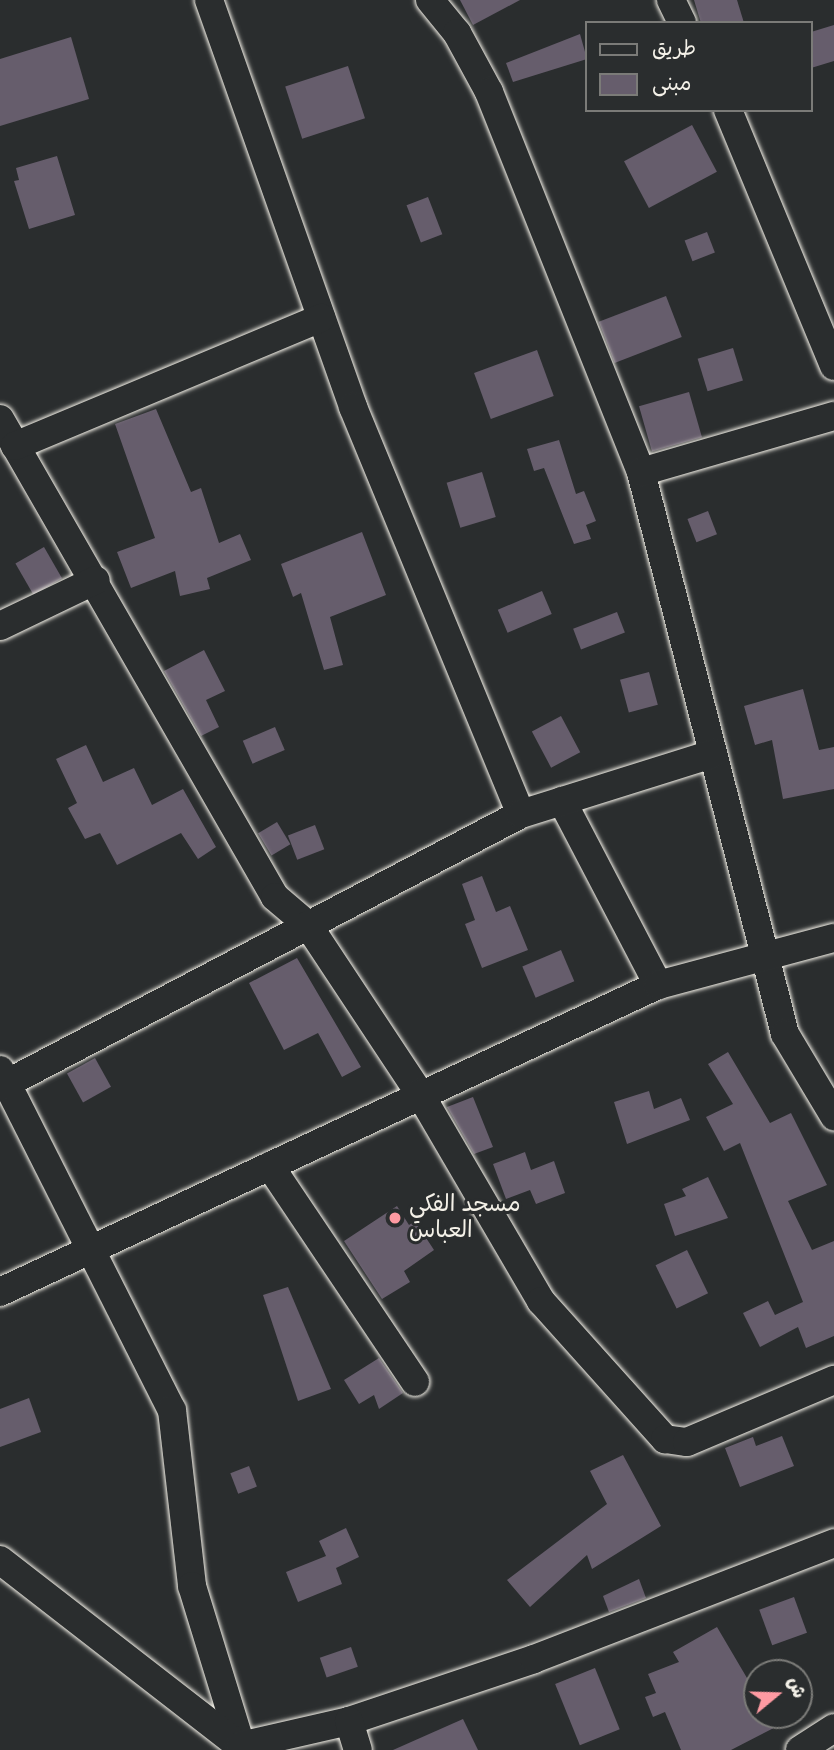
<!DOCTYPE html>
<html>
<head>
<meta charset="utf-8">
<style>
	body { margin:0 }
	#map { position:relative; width:834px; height:1750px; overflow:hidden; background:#2a2d2e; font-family:Mynerve,"Playpen Sans Arabic",sans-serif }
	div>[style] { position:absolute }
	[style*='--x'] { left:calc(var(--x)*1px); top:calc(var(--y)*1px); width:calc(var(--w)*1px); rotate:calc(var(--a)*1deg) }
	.building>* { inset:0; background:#665d6c; transform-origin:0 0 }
	.roads { filter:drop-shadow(0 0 2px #f4f1e8) drop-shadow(0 0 2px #f4f1e8) }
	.street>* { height:28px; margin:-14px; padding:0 14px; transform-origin:14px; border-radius:14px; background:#2a2d2e }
	.dots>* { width:19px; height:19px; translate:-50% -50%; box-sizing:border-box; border:4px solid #2a2d2e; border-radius:50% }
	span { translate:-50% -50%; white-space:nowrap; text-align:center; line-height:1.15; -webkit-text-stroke:6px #2a2d2e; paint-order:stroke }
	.poi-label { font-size:23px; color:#f4f1e8 }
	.left { translate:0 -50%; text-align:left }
	.legend { position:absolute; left:585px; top:21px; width:228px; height:91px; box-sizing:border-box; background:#2a2d2e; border:2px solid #7b7b78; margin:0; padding:9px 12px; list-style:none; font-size:21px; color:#f4f1e8 }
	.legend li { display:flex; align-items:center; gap:14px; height:35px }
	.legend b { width:35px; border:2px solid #7b7b78 }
	.north { position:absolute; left:743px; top:1659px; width:70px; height:70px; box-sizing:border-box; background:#2a2d2e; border:2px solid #7b7b78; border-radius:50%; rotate:71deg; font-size:19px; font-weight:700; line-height:28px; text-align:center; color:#f4f1e8 }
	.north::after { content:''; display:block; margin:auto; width:24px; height:32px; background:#ff9aa2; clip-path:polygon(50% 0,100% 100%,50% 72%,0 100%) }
</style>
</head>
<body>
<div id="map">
	<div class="building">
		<i style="clip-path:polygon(460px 0,520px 0,473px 25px)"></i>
		<i style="clip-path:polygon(694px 0,737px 0,744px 23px,701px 23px)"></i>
		<i style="clip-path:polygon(834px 25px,834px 61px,811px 68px,811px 32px)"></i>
		<i style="clip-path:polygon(580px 34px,587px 59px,513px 82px,506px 63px)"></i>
		<i style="clip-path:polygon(71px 37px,89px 99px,0 126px,0 59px)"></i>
		<i style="left:348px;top:66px;width:55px;height:66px;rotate:72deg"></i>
		<i style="left:692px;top:125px;width:53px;height:77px;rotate:62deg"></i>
		<i style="clip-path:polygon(57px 156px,75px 215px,29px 229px,14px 181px,19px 180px,16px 168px)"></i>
		<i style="left:428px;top:197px;width:40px;height:23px;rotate:69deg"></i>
		<i style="left:707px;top:232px;width:22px;height:24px;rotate:69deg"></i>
		<i style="left:666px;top:296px;width:44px;height:72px;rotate:69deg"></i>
		<i style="left:733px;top:348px;width:34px;height:37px;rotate:73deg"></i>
		<i style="left:537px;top:350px;width:49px;height:67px;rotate:70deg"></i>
		<i style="left:689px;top:392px;width:47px;height:52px;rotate:74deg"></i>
		<i style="clip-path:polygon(156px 409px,191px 492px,201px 488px,219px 543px,240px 534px,251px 560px,207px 578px,210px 589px,180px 596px,175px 571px,131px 588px,117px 552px,155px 538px,115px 424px)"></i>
		<i style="clip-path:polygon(559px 440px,576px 494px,584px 491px,596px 521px,586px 525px,591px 539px,574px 544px,544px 468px,534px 471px,527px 449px)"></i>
		<i style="left:482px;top:472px;width:47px;height:37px;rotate:73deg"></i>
		<i style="left:708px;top:511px;width:25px;height:22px;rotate:69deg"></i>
		<i style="clip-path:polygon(362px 532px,386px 595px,330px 617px,343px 665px,324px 670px,301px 593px,293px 597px,281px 564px)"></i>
		<i style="left:44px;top:547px;width:36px;height:33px;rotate:60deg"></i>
		<i style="left:542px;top:591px;width:25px;height:48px;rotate:67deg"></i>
		<i style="left:617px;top:612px;width:22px;height:47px;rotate:69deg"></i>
		<i style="clip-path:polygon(204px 650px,225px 691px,206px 700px,219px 727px,201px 736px,164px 671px)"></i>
		<i style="left:649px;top:672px;width:34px;height:30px;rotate:75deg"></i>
		<i style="clip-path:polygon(803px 689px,819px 750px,834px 747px,834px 789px,783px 799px,772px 740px,755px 745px,744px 706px)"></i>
		<i style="left:561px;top:716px;width:41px;height:33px;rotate:62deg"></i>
		<i style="left:275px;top:727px;width:25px;height:35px;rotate:67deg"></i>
		<i style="clip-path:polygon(86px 745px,103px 782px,134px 768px,152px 805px,183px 789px,216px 847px,198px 859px,181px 833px,117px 865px,100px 833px,85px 839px,68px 808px,77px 803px,56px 759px)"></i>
		<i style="left:277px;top:822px;width:26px;height:22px;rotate:59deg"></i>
		<i style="left:315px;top:825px;width:26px;height:29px;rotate:69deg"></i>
		<i style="clip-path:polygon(482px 876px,496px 912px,510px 906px,528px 950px,482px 968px,465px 924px,475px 920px,462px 884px)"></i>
		<i style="left:561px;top:950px;width:34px;height:42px;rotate:67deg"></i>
		<i style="clip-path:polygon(297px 958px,361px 1067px,342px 1077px,318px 1033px,284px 1050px,249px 983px)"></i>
		<i style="clip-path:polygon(728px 1052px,770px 1123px,791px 1113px,827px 1185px,788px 1201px,812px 1250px,834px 1241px,834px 1336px,806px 1348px,798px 1327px,760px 1347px,743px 1313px,768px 1301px,775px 1315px,803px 1302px,740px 1143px,724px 1151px,706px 1117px,733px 1104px,708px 1064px)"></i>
		<i style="left:95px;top:1058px;width:33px;height:32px;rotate:61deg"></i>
		<i style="clip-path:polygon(649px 1091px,654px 1109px,681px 1098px,690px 1120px,627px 1144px,614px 1102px)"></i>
		<i style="clip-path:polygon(473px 1097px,493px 1147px,474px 1154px,447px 1107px)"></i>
		<i style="clip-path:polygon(525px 1152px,531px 1170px,554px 1161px,565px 1193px,536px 1204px,530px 1190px,506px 1199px,493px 1164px)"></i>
		<i style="clip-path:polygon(708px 1177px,728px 1218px,675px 1236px,664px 1204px,686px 1196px,682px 1189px)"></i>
		<i style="clip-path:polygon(397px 1206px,409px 1225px,415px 1221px,434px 1250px,404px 1271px,410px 1282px,382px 1299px,344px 1241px)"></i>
		<i style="left:687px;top:1250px;width:48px;height:35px;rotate:64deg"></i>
		<i style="clip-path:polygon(288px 1287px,331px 1389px,298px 1401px,263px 1295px)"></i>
		<i style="clip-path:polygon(379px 1358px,403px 1393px,379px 1409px,374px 1395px,359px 1404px,344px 1380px)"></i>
		<i style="clip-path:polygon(29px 1398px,41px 1432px,0 1447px,0 1409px)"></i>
		<i style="clip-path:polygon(782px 1436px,794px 1466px,740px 1487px,725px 1448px,753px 1437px,756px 1446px)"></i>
		<i style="clip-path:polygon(623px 1455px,661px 1526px,592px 1569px,587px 1555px,530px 1607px,507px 1580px,607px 1504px,590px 1471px)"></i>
		<i style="left:249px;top:1466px;width:22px;height:20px;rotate:69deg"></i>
		<i style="clip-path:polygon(346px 1528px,359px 1557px,336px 1568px,342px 1584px,298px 1602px,286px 1572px,326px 1556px,319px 1541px)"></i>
		<i style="clip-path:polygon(639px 1579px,646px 1598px,609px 1612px,603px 1596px)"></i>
		<i style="left:794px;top:1597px;width:38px;height:37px;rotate:70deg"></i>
		<i style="clip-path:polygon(717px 1627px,757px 1695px,757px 1715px,799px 1715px,731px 1750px,681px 1750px,665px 1712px,653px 1717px,645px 1697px,656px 1693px,648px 1674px,679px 1662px,673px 1652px)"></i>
		<i style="left:351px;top:1647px;width:21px;height:33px;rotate:71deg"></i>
		<i style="left:595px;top:1668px;width:66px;height:43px;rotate:68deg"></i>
		<i style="clip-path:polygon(463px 1719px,478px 1750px,393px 1750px)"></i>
	</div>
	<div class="roads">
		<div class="street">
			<i style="--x:209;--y:0;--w:432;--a:70.5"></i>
			<i style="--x:353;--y:407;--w:440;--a:67.6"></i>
			<i style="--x:430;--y:0;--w:43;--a:50.7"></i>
			<i style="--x:457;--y:33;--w:67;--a:61.5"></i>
			<i style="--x:489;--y:92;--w:409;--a:68.2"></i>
			<i style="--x:641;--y:472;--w:580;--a:75.63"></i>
			<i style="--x:785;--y:1034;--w:96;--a:59.1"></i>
			<i style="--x:671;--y:0;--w:25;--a:64"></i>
			<i style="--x:728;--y:110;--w:277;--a:67.5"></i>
			<i style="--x:0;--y:419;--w:551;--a:60.09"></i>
			<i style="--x:275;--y:897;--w:43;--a:40.3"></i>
			<i style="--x:308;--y:925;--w:203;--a:56.5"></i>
			<i style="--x:420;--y:1094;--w:240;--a:59.7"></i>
			<i style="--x:541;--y:1301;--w:186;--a:48.1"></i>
			<i style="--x:665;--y:1439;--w:22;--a:8"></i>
			<i style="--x:687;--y:1442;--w:160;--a:-22.9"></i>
			<i style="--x:15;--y:446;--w:332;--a:-22.7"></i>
			<i style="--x:641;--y:472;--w:201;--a:-16.2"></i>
			<i style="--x:0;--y:626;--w:106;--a:-25.6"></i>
			<i style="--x:562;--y:801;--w:208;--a:62.4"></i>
			<i style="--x:0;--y:1070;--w:381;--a:63.2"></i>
			<i style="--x:172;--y:1410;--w:177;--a:83.5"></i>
			<i style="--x:192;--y:1586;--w:170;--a:72.9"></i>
			<i style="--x:0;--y:1087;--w:588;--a:-27.65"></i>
			<i style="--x:521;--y:814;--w:201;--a:-17.4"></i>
			<i style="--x:270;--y:1166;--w:260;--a:56.1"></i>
			<i style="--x:0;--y:1292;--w:726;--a:-25.01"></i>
			<i style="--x:658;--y:985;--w:182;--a:-15"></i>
			<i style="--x:0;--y:1560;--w:304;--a:37.8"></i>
			<i style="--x:240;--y:1746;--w:112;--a:-12.9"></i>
			<i style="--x:349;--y:1721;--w:195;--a:-18.5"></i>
			<i style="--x:534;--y:1659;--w:322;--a:-21.1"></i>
			<i style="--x:349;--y:1721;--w:30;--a:73"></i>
			<i style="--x:800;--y:1750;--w:40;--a:-32.9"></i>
		</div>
	</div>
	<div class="dots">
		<i style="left:395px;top:1218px;background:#ff9aa2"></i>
	</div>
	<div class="poi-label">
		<span class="left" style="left:409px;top:1218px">مسجد الفكي<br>العباس</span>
	</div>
	<ul class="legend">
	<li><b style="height:9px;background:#2a2d2e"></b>طريق</li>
	<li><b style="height:19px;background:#665d6c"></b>مبنى</li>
	</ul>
	<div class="north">ش</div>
</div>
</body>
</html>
